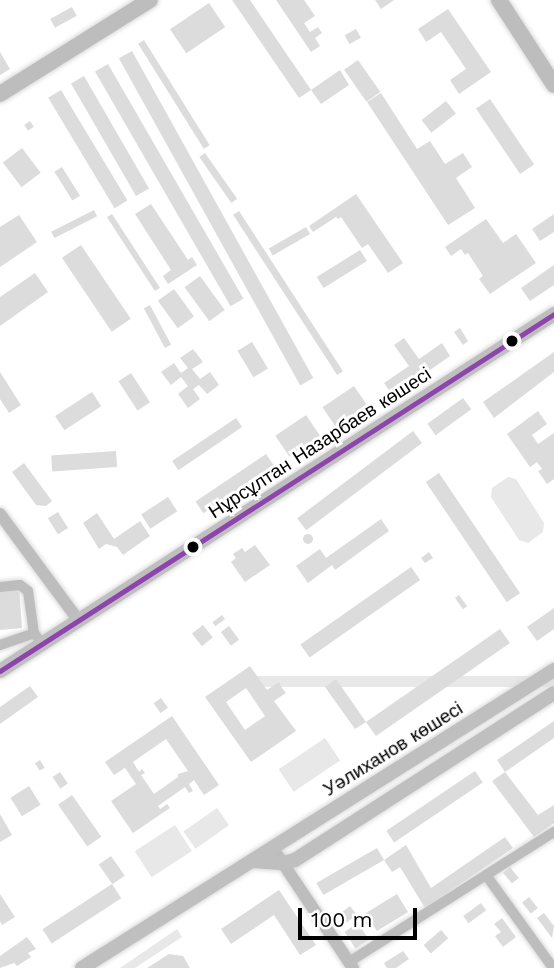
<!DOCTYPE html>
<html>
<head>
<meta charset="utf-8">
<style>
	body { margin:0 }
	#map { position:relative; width:554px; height:968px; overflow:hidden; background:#fff; font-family:"Work Sans",sans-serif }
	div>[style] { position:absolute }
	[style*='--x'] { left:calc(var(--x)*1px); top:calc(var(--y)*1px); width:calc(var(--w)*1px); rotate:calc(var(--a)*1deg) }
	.green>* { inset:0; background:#e8e8e8; transform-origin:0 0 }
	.building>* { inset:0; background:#dcdcdc; transform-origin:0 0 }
	.round { border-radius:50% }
	.roads { filter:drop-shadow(0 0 2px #dbdbdb) drop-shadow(0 0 2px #dbdbdb) }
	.minor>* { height:10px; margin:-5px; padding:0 5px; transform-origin:5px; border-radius:5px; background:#bdbdbd }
	.tertiary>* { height:12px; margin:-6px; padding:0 6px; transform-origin:6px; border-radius:6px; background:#bdbdbd }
	.secondary>* { height:14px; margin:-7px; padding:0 7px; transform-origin:7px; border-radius:7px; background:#bfbfbf }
	.primary>* { height:16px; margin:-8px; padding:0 8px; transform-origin:8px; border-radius:8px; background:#bdbdbd }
	.bus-1>* { height:5px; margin:-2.5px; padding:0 2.5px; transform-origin:2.5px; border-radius:2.5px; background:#8e44ad }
	.dots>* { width:19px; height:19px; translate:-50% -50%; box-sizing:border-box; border:4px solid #fff; border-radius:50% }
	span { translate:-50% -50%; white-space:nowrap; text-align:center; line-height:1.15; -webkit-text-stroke:6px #fff; paint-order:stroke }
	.street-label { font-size:19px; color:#000 }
	.scale { position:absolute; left:298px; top:908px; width:119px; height:32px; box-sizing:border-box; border:4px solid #000; border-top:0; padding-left:9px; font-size:21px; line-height:24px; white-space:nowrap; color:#000; -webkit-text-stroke:5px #fff; paint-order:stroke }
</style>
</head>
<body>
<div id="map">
	<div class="green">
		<i style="clip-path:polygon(508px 477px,516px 479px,544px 523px,543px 532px,528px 543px,519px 540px,491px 497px,492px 488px)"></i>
		<i style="left:554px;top:676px;width:11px;height:312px;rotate:90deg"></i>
		<i style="left:325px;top:738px;width:27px;height:56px;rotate:56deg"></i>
		<i style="left:217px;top:808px;width:21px;height:41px;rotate:55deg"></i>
		<i style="left:175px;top:825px;width:31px;height:48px;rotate:57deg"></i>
		<i style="clip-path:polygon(177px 929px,182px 937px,135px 968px,120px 968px)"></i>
	</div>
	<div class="building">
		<i style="clip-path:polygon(232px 0,250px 0,311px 90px,340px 70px,349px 85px,321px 104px,311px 90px,299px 98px)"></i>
		<i style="clip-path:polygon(276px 0,304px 0,315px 16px,304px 23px,310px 32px,318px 27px,322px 33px,315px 38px,320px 46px,311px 52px)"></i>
		<i style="clip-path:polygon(375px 0,394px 0,381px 9px)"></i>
		<i style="left:209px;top:3px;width:29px;height:47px;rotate:56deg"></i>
		<i style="left:72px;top:7px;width:10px;height:25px;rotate:61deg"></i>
		<i style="clip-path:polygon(448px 9px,491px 72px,459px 94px,450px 80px,466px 69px,441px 32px,426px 42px,418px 29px)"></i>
		<i style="left:356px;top:29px;width:10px;height:13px;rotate:61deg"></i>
		<i style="left:144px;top:40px;width:124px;height:7px;rotate:58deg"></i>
		<i style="left:132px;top:51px;width:374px;height:15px;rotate:61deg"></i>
		<i style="clip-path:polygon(0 52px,10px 69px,0 75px)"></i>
		<i style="left:358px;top:60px;width:39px;height:17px;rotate:55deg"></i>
		<i style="left:108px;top:64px;width:271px;height:15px;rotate:60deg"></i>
		<i style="left:84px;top:76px;width:130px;height:15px;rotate:60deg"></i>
		<i style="left:61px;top:90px;width:129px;height:15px;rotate:59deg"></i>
		<i style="clip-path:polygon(381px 93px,417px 149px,430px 141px,445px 164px,463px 153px,472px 167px,456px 178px,475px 208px,448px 225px,367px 102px)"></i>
		<i style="left:490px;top:99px;width:79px;height:17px;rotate:56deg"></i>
		<i style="left:446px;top:101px;width:16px;height:31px;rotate:52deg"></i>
		<i style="left:30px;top:121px;width:7px;height:7px;rotate:56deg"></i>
		<i style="left:22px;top:148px;width:31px;height:24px;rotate:53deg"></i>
		<i style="left:205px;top:153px;width:56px;height:7px;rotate:55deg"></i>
		<i style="left:62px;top:167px;width:34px;height:9px;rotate:58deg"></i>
		<i style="clip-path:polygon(356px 194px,403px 263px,388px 273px,368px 244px,362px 248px,341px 217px,338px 219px,336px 217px,313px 232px,309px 226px)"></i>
		<i style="clip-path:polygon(151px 204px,188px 260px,192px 257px,197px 265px,168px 284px,163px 276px,171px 270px,135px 214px)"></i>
		<i style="left:94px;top:210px;width:7px;height:48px;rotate:63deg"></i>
		<i style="left:239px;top:211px;width:191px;height:7px;rotate:57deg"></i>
		<i style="left:112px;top:214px;width:88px;height:6px;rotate:57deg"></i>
		<i style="clip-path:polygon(554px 214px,554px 232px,540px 241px,532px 229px)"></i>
		<i style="clip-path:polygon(19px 215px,37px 242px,0 267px,0 227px)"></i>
		<i style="clip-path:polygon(486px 219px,503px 243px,516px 234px,536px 263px,490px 294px,479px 279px,483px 276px,468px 253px,465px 255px,461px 249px,451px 256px,445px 247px)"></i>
		<i style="left:306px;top:227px;width:8px;height:43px;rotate:60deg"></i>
		<i style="left:81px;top:245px;width:89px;height:23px;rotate:56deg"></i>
		<i style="left:360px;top:250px;width:13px;height:51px;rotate:58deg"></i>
		<i style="clip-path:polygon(554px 265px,554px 285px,530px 301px,521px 288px)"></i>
		<i style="clip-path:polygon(35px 273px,48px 292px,0 326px,0 297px)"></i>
		<i style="left:200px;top:276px;width:42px;height:19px;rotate:54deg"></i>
		<i style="left:174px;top:289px;width:34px;height:20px;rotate:54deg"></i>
		<i style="left:150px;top:305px;width:45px;height:7px;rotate:62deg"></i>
		<i style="clip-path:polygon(460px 328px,468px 341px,463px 345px,454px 332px)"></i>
		<i style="clip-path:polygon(404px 338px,419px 359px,442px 343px,450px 356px,393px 396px,384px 383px,409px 366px,394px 345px)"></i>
		<i style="left:252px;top:342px;width:31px;height:17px;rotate:59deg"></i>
		<i style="clip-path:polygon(193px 349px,203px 362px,192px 369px,200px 379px,210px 372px,219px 385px,207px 394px,199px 385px,193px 389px,200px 399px,188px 408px,178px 394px,188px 386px,181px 377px,171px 385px,161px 372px,174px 363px,181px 373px,188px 368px,180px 358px)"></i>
		<i style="clip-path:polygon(554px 352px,554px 372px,494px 418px,483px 402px)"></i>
		<i style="clip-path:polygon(0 372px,21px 405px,9px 413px,0 399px)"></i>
		<i style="left:131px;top:373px;width:35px;height:15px;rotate:57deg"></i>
		<i style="left:354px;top:386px;width:23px;height:38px;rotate:56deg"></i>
		<i style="left:92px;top:392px;width:17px;height:44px;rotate:57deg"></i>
		<i style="left:463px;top:398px;width:14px;height:44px;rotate:54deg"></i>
		<i style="clip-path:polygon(538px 411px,547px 424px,532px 435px,538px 444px,554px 433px,554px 479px,547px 484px,538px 471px,542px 469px,537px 462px,530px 467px,507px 434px)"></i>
		<i style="left:306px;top:415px;width:25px;height:37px;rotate:56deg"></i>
		<i style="left:236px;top:418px;width:11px;height:77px;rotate:56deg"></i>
		<i style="left:413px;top:431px;width:15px;height:145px;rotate:53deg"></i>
		<i style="left:116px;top:451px;width:16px;height:65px;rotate:86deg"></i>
		<i style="left:266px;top:454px;width:14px;height:85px;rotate:56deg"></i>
		<i style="clip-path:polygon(24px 463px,52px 501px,46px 506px,36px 505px,12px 472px)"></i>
		<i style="left:439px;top:473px;width:145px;height:16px;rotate:56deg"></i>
		<i style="left:168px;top:497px;width:17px;height:32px;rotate:57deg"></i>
		<i style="left:58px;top:512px;width:19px;height:12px;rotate:58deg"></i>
		<i style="clip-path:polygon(97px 513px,114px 539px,140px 521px,150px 536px,123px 555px,117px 547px,106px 544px,99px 549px,83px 523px)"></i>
		<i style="clip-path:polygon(381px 519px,389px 531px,335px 570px,332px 565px,308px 583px,296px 566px,320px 549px,326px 558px)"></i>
		<i class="round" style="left:303px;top:534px;width:10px;height:10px"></i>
		<i style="clip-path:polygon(255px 545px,270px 565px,245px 582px,231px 562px,236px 558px,233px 554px,242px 548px,245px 552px)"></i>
		<i style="clip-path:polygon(429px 552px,433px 558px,425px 563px,421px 558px)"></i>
		<i style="left:411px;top:567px;width:16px;height:135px;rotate:55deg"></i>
		<i style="clip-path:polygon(19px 587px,22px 628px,0 630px,0 589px)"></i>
		<i style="left:459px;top:595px;width:14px;height:5px;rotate:54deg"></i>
		<i style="clip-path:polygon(554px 608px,554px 629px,537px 641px,527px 627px)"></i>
		<i style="left:222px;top:615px;width:5px;height:12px;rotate:53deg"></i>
		<i style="left:203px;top:625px;width:16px;height:14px;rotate:52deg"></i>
		<i style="left:229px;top:626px;width:17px;height:10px;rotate:54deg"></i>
		<i style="clip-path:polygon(500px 629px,510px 643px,376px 736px,366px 722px,355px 729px,325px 687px,336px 679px,366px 722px)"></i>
		<i style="clip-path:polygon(evenodd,250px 666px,267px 690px,279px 682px,282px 688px,286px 693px,274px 701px,296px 731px,251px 762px,205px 697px,250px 666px,246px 688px,265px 716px,245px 730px,226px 702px,246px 688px)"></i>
		<i style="clip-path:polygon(30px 686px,38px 697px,0 724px,0 707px)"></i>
		<i style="left:161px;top:698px;width:12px;height:9px;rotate:55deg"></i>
		<i style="clip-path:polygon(evenodd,172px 716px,219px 785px,204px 795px,194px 780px,189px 784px,193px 791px,189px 793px,185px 787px,158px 806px,160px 809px,167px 804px,170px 808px,133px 833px,111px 801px,136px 784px,125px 768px,114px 775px,105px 762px,172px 716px,166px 739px,188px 771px,178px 774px,178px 777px,154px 794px,141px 775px,145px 773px,142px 769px,139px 772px,133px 762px,166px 739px)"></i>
		<i style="clip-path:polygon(554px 721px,554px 738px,505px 772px,497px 760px)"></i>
		<i style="left:40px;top:760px;width:9px;height:6px;rotate:58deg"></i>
		<i style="left:475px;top:771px;width:14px;height:107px;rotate:56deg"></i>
		<i style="left:60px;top:772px;width:14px;height:9px;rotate:56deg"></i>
		<i style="clip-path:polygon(505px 772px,538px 815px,554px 805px,554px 823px,534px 837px,492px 781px)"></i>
		<i style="left:29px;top:786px;width:22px;height:22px;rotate:58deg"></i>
		<i style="left:72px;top:795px;width:51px;height:17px;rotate:55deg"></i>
		<i style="clip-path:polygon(0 814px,12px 835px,0 842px)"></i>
		<i style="clip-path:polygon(505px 837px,513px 848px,425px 908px,400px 867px,392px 872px,384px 860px,406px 845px,431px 888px)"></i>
		<i style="left:377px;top:848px;width:14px;height:70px;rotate:60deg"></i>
		<i style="left:111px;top:856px;width:24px;height:15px;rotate:55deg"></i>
		<i style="left:510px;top:867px;width:14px;height:9px;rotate:51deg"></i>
		<i style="left:112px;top:884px;width:17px;height:83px;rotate:57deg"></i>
		<i style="clip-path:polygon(279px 890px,316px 945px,300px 955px,274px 915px,231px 944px,221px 929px)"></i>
		<i style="clip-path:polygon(0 894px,15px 917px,2px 925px,0 921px)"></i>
		<i style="clip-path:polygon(397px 894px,408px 912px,377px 931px,370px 921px,363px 926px,358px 918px)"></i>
		<i style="left:529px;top:897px;width:14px;height:9px;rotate:51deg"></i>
		<i style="left:481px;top:903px;width:9px;height:22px;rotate:54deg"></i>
		<i style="left:350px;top:906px;width:11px;height:14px;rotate:52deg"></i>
		<i style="clip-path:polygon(544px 913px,554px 926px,552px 938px,537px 918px)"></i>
		<i style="clip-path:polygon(502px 918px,516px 937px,503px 947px,495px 936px,501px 932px,494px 924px)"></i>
		<i style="left:358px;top:923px;width:20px;height:16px;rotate:57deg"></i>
		<i style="left:441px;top:930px;width:11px;height:23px;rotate:49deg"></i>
		<i style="clip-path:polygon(27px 937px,36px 949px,28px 953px,31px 957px,17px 966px,14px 963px,0 968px,0 956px)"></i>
		<i style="clip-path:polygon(403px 951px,409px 959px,396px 968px,387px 968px,384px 963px)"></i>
		<i style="clip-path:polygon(169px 954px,183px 956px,190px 968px,147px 968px)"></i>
	</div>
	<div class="roads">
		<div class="minor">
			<i style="--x:0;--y:587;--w:20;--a:-6"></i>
			<i style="--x:20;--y:585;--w:10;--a:37"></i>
			<i style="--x:28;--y:591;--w:42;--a:81.9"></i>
			<i style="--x:0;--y:645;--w:36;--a:-19"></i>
			<i style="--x:34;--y:633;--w:5;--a:53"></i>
			<i style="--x:486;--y:875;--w:115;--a:54.2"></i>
			<i style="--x:349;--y:962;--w:243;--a:-32.4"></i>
		</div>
		<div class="tertiary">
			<i style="--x:0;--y:514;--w:133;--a:53.6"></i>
			<i style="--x:272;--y:847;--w:146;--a:56.2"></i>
		</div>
		<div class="secondary">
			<i style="--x:0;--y:671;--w:659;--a:-32.8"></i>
			<i style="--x:252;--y:861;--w:31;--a:4"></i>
			<i style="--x:283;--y:863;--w:12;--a:-14"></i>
			<i style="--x:295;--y:860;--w:308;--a:-32.8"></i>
			<i style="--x:82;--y:968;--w:558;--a:-32.27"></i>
		</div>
		<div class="primary">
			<i style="--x:499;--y:0;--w:101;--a:57.1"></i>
			<i style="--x:0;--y:94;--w:177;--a:-32.1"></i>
		</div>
	</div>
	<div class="bus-1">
		<i style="--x:0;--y:671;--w:659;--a:-32.8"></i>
	</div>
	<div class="dots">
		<i style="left:512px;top:341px;background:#000"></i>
		<i style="left:193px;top:547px;background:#000"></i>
	</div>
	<div class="street-label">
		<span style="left:320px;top:443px;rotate:-33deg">Нұрсұлтан Назарбаев көшесі</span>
		<span style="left:393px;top:749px;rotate:-32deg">Уәлиханов көшесі</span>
	</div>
	<div class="scale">100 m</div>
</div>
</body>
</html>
